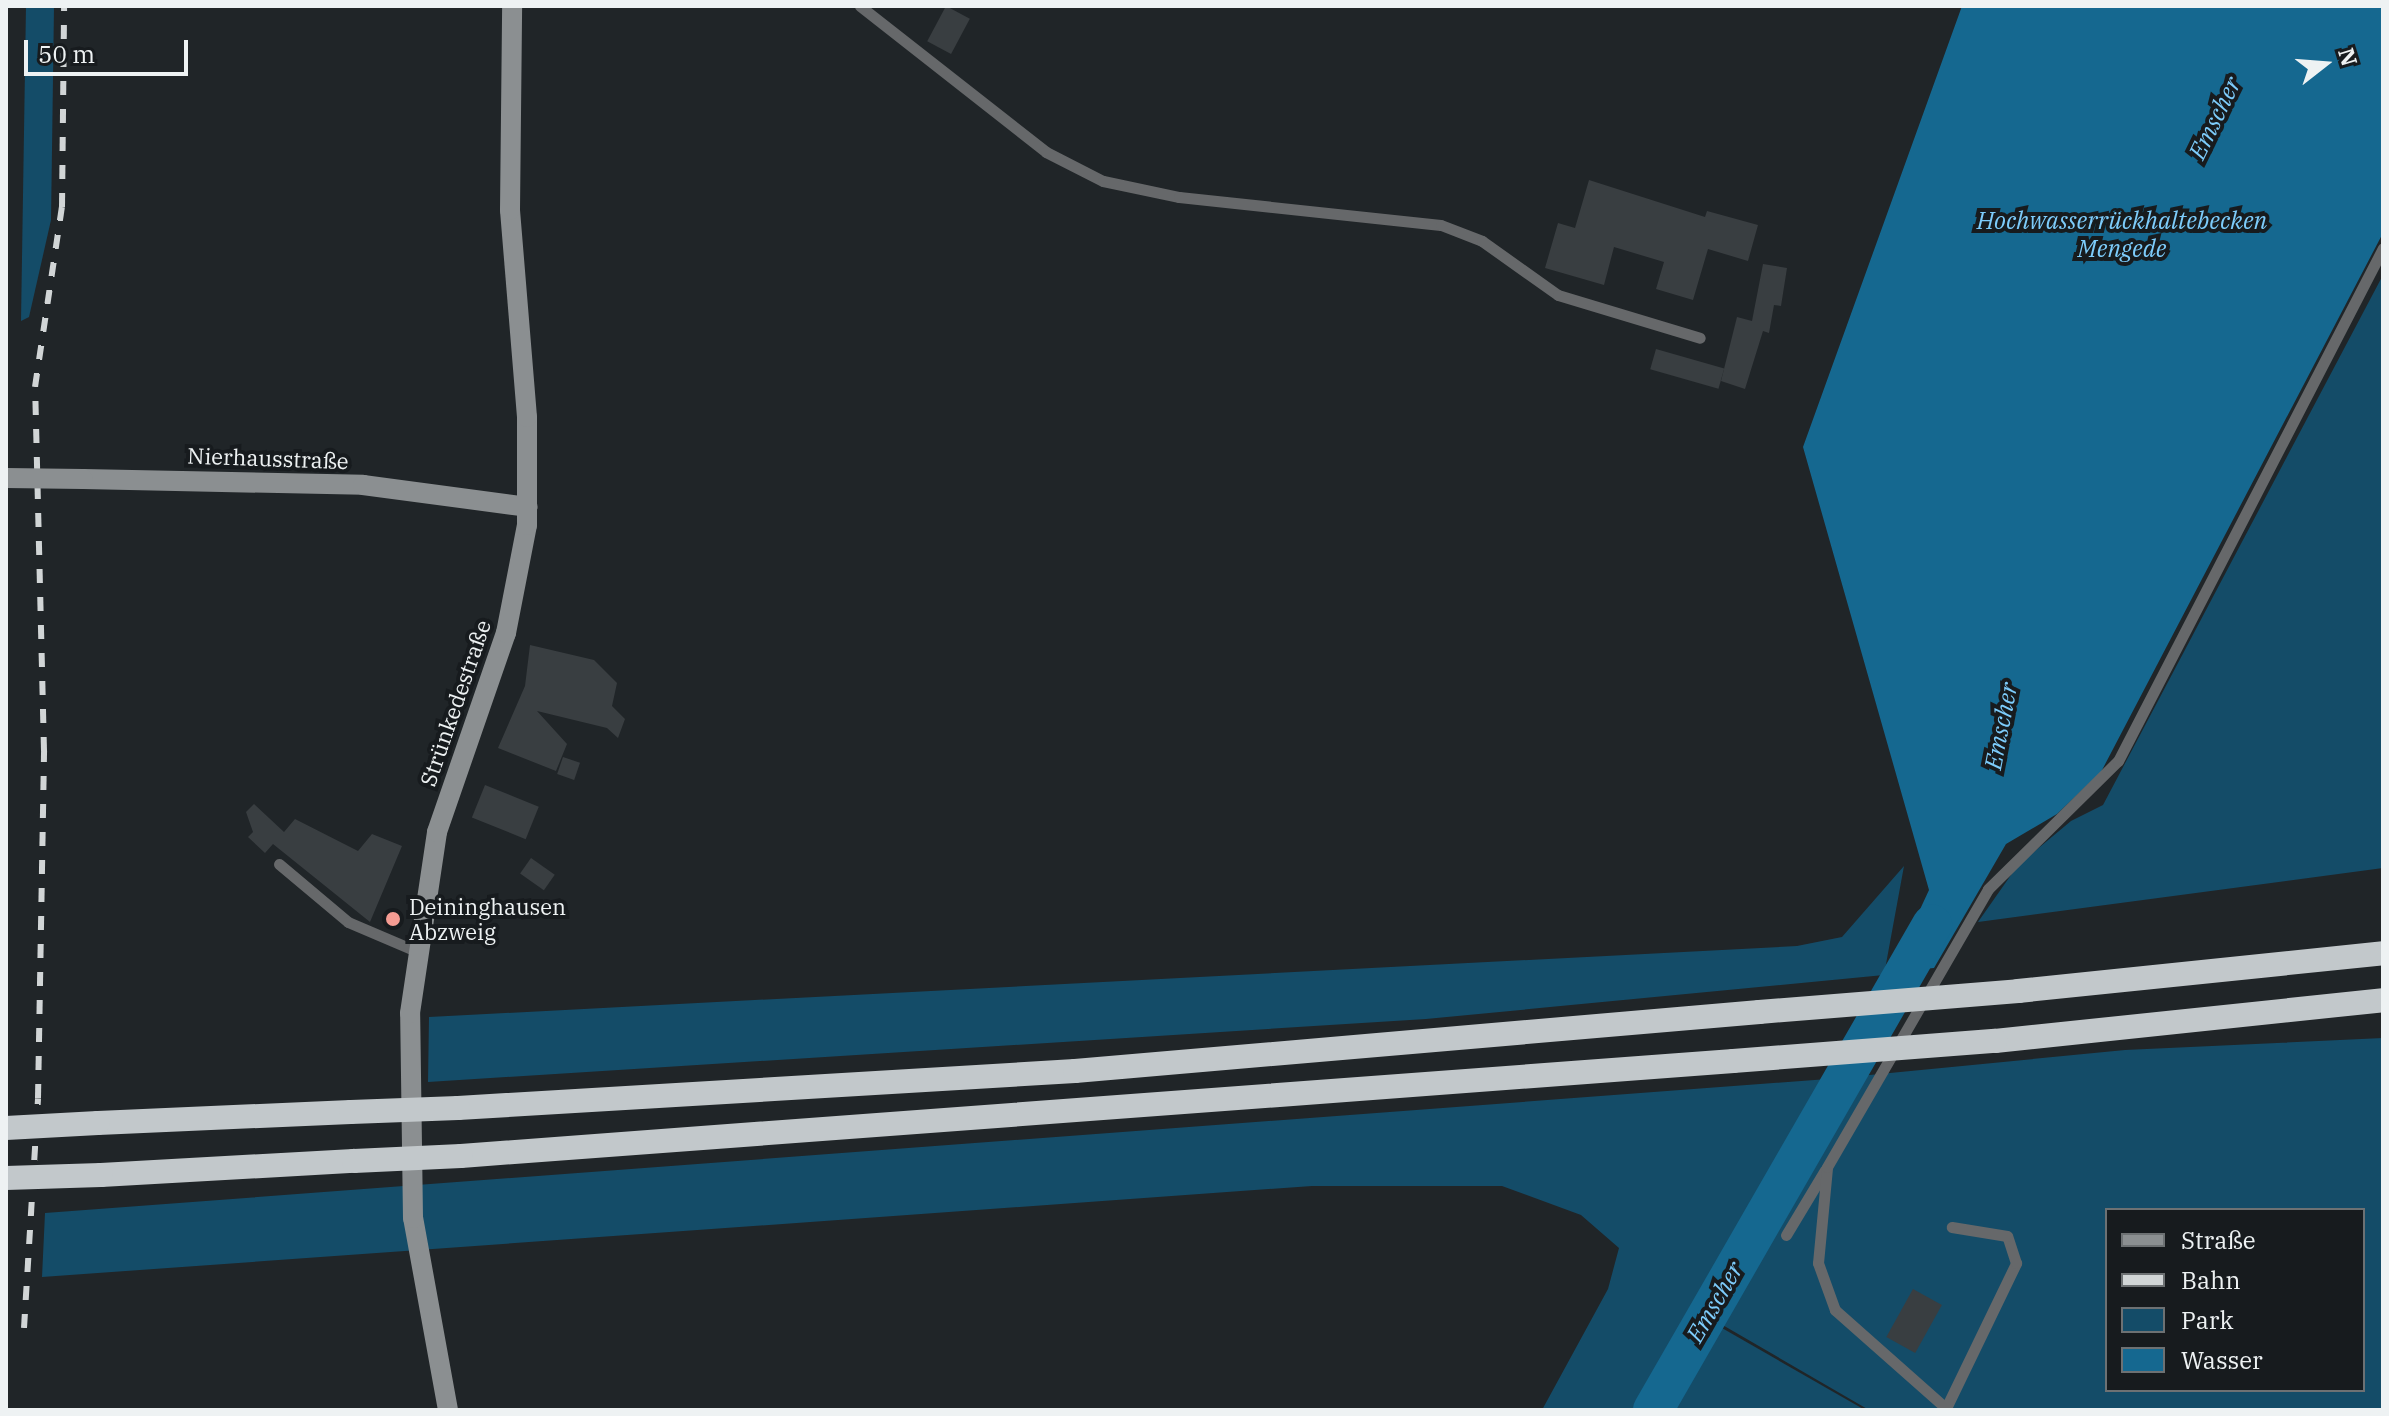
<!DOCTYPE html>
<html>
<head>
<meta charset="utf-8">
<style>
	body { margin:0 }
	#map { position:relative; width:2389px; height:1416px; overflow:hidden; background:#202528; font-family:"IBM Plex Serif",serif }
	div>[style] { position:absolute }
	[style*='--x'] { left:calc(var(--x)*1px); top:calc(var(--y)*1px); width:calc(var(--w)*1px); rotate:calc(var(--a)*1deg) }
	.green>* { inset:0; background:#144c68 }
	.water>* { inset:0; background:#156890 }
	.river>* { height:40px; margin:-20px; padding:0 20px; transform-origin:20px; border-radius:20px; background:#156890 }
	.building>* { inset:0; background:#393e41; transform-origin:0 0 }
	.service>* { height:11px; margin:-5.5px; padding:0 5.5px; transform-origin:5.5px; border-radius:5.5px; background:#66686a }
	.secondary>* { height:20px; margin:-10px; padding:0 10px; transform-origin:10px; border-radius:10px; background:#8b8f91 }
	.motorway>* { height:24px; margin:-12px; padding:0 12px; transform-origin:12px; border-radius:12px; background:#c2c8cb }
	.rail>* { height:6px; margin-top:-3px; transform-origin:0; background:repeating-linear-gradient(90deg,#d1d5d6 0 14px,transparent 0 28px) }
	.secondary-bridge>* { height:20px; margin:-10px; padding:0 10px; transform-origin:10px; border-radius:10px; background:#8b8f91 }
	.motorway-bridge>* { height:24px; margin:-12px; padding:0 12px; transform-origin:12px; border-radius:12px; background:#c2c8cb }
	.dots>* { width:22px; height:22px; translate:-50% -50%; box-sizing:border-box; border:4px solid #171b1e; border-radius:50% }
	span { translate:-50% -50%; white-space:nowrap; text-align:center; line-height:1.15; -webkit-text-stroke:8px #171b1e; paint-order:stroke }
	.street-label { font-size:22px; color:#eef2f3 }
	.poi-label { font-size:22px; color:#eef2f3 }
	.left { translate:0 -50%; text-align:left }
	.water-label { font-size:24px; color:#7dccfb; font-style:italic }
	.frame { position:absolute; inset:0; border:8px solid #eef2f3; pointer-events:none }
	.legend { position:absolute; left:2105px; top:1208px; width:260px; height:184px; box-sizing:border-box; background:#171b1e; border:2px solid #6d7173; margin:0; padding:10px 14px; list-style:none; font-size:24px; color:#eef2f3 }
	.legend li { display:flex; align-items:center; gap:16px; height:40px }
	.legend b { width:40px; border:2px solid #6d7173 }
	.north { position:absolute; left:2285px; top:24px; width:80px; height:80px; -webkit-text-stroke:6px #171b1e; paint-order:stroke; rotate:73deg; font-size:22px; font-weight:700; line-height:32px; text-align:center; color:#eef2f3 }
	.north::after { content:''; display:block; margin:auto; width:28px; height:36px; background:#eef2f3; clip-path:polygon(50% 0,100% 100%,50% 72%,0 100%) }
	.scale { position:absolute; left:24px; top:40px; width:164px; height:36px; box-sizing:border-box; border:4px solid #eef2f3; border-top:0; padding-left:10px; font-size:24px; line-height:28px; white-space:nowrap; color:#eef2f3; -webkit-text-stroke:6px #171b1e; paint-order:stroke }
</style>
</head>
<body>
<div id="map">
	<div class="green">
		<i style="clip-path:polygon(26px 6px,54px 6px,51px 220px,29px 317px,21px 321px)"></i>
		<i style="clip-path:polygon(2383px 275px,2383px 868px,1978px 922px,2018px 865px,2071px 821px,2103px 805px)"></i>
		<i style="clip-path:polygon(1904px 866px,1884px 975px,1426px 1019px,428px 1082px,429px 1017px,1797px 946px,1842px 937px)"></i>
		<i style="clip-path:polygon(evenodd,2383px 1038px,2383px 1410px,1869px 1410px,1707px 1316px,1652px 1410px,1542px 1410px,1608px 1289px,1619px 1248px,1581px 1215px,1502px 1186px,1312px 1186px,42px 1277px,45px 1213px,1841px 1078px,1726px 1283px,1849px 1077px,2125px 1050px,2383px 1038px,2107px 1210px,2363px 1210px,2363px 1390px,2107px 1390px,2107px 1210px)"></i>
		<i style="clip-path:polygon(1708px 1320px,1865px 1410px,1658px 1410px)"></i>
	</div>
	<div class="water">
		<i style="clip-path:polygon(1962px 6px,2383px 6px,2383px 233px,2101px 772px,2057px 814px,2006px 844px,1934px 968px,1891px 972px,1929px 890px,1803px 447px)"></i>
	</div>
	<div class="river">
		<i style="--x:1653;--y:1410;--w:560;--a:-60.09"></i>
	</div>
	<div class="building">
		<i style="left:946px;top:6px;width:27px;height:40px;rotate:28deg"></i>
		<i style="clip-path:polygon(1589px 180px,1705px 217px,1707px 211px,1758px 225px,1748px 261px,1708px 249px,1693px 300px,1656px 289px,1664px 262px,1614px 247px,1604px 285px,1545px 268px,1558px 223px,1575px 228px)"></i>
		<i style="clip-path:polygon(1763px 264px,1787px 268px,1781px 306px,1774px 305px,1769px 333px,1763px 331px,1745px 389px,1721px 381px,1737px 317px,1752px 321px)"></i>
		<i style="left:1656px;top:349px;width:71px;height:21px;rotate:16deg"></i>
		<i style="clip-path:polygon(530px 645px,594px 660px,617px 683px,612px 706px,625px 719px,618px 738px,607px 728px,537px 711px,567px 744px,556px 771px,498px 748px,525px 686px)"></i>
		<i style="left:563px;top:757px;width:18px;height:18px;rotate:19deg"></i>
		<i style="left:485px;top:785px;width:58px;height:35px;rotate:22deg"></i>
		<i style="clip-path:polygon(254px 804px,284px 832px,295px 819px,358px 851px,372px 834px,402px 846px,370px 922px,273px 844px,265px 853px,248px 837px,253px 832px,246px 812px)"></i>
		<i style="left:531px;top:858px;width:29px;height:19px;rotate:35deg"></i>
		<i style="left:1913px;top:1289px;width:33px;height:55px;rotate:29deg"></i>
	</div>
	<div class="service">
		<i style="--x:860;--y:6;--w:236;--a:38.1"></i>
		<i style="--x:1046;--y:152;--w:64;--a:27"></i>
		<i style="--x:1103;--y:181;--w:78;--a:11.9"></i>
		<i style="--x:1179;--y:197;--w:263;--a:6.1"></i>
		<i style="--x:1441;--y:225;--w:44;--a:21.3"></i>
		<i style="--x:1482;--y:241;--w:93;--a:35.4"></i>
		<i style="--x:1558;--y:295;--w:148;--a:16.8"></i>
		<i style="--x:279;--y:864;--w:90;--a:40"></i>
		<i style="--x:348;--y:922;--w:74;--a:23.1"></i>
		<i style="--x:1786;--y:1235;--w:76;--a:-59"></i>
		<i style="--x:1947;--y:1406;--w:159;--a:-64.2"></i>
		<i style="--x:2016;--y:1263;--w:28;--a:-108"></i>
		<i style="--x:2007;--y:1236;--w:56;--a:-170.7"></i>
		<i style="--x:1948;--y:1410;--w:151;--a:-138.5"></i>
		<i style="--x:1835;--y:1310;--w:50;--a:-109.9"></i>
		<i style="--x:1818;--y:1263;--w:96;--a:-84.6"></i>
		<i style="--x:1827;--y:1167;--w:321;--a:-59.9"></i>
		<i style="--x:1988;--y:889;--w:182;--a:-44.6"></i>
		<i style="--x:2118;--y:761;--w:577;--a:-62.68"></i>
	</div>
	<div class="secondary">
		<i style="--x:83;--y:479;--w:280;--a:1.2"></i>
		<i style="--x:363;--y:485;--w:166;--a:7.6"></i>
		<i style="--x:448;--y:1410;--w:195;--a:-100.3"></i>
		<i style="--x:413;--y:1218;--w:205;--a:-90.8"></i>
		<i style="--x:410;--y:1013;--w:183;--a:-81.5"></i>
		<i style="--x:437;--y:832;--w:211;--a:-70.9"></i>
		<i style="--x:506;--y:633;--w:110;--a:-79"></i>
		<i style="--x:527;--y:525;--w:108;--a:-90"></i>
		<i style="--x:527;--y:417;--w:208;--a:-94.7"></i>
		<i style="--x:510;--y:210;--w:204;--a:-89.4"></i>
	</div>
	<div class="motorway">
		<i style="--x:2018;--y:991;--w:367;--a:-5.9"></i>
		<i style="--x:1995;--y:1041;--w:390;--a:-6"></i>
		<i style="--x:458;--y:1108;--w:618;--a:-3.43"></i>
		<i style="--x:1075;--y:1071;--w:687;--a:-4.93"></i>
		<i style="--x:98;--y:1123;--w:253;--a:-2.5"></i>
		<i style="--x:461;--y:1156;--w:1276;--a:-4.27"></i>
		<i style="--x:101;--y:1175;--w:253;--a:-3.2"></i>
	</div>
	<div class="rail">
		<i style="--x:24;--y:1328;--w:230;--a:-86.5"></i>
		<i style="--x:38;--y:1098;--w:347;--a:-89"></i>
		<i style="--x:44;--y:751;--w:364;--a:-91.4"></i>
		<i style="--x:35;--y:387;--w:182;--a:-81.5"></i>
		<i style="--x:62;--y:207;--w:201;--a:-89.4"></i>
	</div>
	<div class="secondary-bridge">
		<i style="--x:6;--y:478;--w:77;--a:0.7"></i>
	</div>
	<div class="motorway-bridge">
		<i style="--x:1759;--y:1012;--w:260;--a:-4.6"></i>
		<i style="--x:1733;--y:1061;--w:263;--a:-4.4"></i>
		<i style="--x:351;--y:1112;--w:107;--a:-2.1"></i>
		<i style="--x:6;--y:1128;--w:92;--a:-3.1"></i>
		<i style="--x:354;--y:1161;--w:107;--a:-2.7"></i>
		<i style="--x:6;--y:1178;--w:95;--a:-1.8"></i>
	</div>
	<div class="dots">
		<i style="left:393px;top:919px;background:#f59c93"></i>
	</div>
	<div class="street-label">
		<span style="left:268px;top:458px;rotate:2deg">Nierhausstraße</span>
		<span style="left:455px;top:703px;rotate:-71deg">Strünkedestraße</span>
	</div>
	<div class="poi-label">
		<span class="left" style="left:409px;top:919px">Deininghausen<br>Abzweig</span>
	</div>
	<div class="water-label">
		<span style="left:2215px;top:118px;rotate:-64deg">Emscher</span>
		<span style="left:2122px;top:235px">Hochwasserrückhaltebecken<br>Mengede</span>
		<span style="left:2001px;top:726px;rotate:-79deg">Emscher</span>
		<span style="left:1715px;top:1302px;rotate:-60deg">Emscher</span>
	</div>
	<div class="frame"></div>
	<ul class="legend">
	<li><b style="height:10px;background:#8b8f91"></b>Straße</li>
	<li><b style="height:10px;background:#d1d5d6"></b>Bahn</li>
	<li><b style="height:22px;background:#144c68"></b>Park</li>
	<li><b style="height:22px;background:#156890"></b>Wasser</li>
	</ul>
	<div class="north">N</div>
	<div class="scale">50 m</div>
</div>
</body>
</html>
